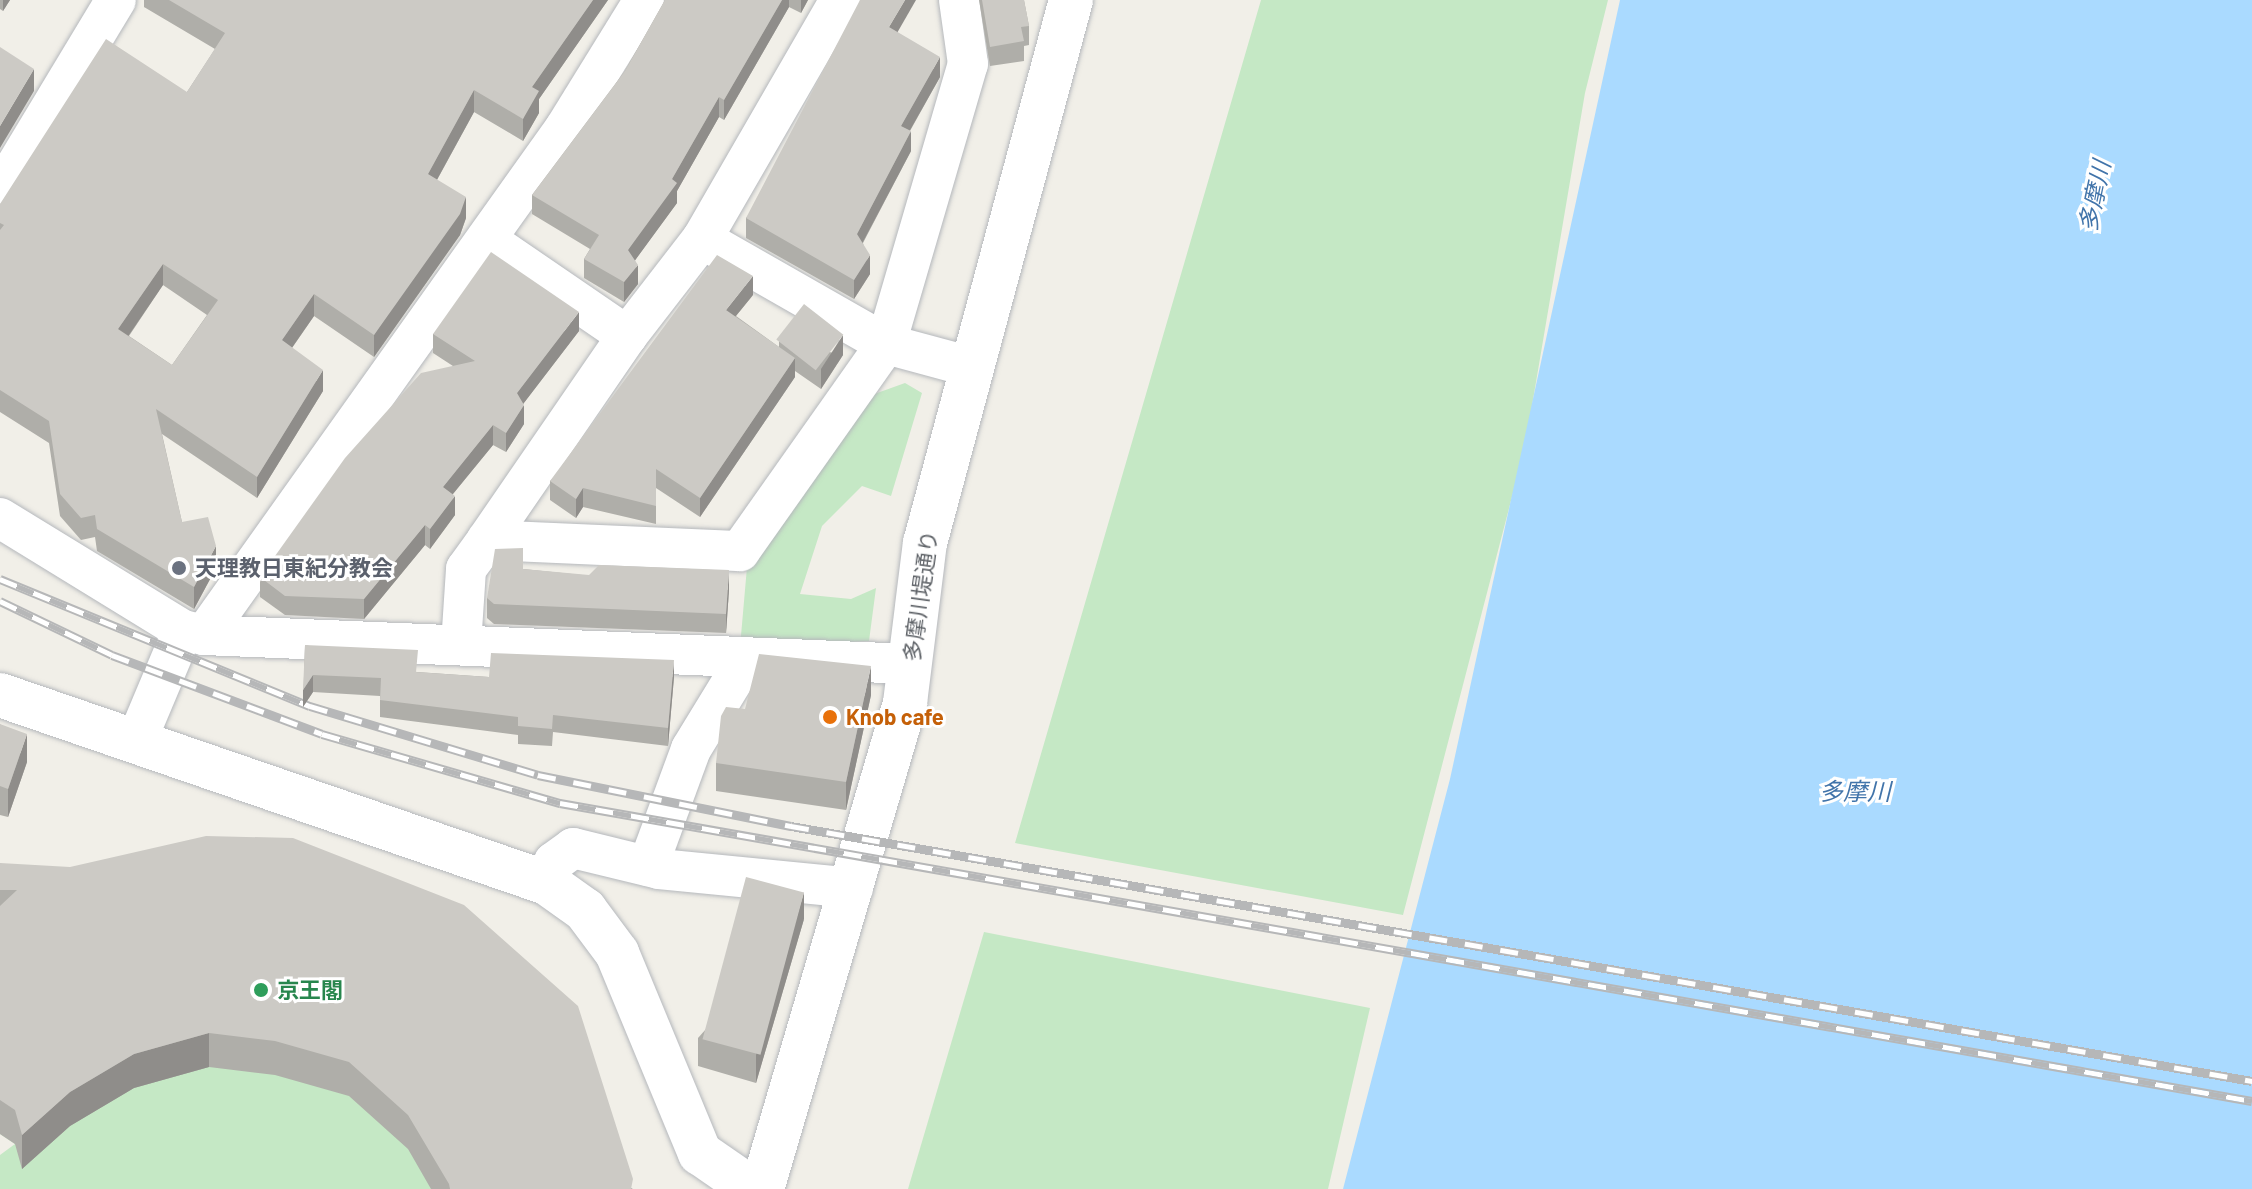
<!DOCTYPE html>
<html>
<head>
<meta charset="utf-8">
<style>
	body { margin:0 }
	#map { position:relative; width:2252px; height:1189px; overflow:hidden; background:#f1efe8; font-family:Barlow,"Noto Sans JP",sans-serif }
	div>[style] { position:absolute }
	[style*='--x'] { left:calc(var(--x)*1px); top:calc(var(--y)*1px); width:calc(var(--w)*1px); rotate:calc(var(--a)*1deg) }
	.green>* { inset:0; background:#c5e8c5 }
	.water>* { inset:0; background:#aadaff }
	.roads { filter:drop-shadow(0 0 2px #b5b8bc) drop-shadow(0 0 2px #b5b8bc) }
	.minor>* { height:40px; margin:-20px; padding:0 20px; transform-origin:20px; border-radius:20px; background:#fff }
	.tertiary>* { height:44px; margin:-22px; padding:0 22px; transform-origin:22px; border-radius:22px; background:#fff }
	.rail>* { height:9px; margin-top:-4.5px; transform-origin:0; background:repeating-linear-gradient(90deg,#fff 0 18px,#b6b7b8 0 36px); box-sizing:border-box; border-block:2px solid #b6b7b8 }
	.wall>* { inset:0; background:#afaea9 }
	.shaded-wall>* { inset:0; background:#8f8d8a }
	.building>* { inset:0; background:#cccac5; transform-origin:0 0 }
	.dots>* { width:22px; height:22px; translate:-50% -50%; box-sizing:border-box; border:4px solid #fff; border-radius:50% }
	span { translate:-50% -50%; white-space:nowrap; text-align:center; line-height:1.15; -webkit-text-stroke:6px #fff; paint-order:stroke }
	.worship-label { font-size:22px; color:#5b616d; font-weight:700 }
	.left { translate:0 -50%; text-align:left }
	.street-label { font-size:22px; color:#5f6368 }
	.food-label { font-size:22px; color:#c56008; font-weight:700 }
	.leisure-label { font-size:22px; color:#27864d; font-weight:700 }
	.water-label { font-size:24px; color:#4174aa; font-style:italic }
</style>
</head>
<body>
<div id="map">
	<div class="green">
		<i style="clip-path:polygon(1261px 0,1608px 0,1585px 93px,1525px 447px,1403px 915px,1015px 843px)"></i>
		<i style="clip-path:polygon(905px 383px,922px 393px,891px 496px,862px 486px,822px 526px,800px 594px,851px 599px,876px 588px,869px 641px,740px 647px,747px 567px,866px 397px)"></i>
		<i style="clip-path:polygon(984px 932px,1370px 1008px,1328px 1189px,908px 1189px)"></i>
		<i style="clip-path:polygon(0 940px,625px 1189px,0 1189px,0 1155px,15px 1144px,0 1134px)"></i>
	</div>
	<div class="water">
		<i style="clip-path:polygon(1620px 0,2252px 0,2252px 1189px,1343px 1189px,1450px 779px)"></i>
	</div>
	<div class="roads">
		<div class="minor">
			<i style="--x:840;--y:0;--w:276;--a:120"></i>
			<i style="--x:702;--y:239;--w:212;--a:29.7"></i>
			<i style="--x:886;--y:344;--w:88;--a:15.1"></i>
			<i style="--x:0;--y:192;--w:224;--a:-58.9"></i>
			<i style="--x:487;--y:240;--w:170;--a:34.4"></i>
			<i style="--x:627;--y:336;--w:247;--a:124.5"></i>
			<i style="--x:487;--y:540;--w:253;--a:2.5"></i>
			<i style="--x:740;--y:551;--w:253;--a:-54.8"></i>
			<i style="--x:886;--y:344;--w:292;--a:-73.7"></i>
			<i style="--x:968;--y:64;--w:65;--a:-98"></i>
			<i style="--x:627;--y:336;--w:123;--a:-52.3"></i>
			<i style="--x:0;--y:518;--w:215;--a:31.5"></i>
			<i style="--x:183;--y:630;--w:22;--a:13"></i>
			<i style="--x:204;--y:635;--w:708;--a:2.35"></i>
			<i style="--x:204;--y:635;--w:622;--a:-54.55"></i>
			<i style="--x:565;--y:128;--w:150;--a:-58.3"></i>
			<i style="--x:461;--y:645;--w:76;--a:-86.2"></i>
			<i style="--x:466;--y:569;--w:36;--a:-54"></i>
			<i style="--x:138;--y:737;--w:116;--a:-67.2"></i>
			<i style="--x:648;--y:866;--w:125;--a:-69.8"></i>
			<i style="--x:691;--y:749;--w:105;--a:-58.6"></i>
			<i style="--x:547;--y:883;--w:22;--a:-72"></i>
			<i style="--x:554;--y:862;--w:24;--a:-36"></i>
			<i style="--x:573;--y:848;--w:89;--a:13.7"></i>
			<i style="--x:659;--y:869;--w:195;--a:5.6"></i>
		</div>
		<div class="tertiary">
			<i style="--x:0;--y:695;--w:578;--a:18.97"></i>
			<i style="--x:547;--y:883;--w:47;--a:35.4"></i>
			<i style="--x:585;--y:910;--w:54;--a:53.3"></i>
			<i style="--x:617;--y:953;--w:217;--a:67.5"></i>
			<i style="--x:700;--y:1153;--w:63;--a:34.7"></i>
			<i style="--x:762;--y:1189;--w:507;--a:-73.6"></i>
			<i style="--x:905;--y:703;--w:161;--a:-82.9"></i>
			<i style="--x:925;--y:543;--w:562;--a:-74.95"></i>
		</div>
	</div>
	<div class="rail">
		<i style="--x:0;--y:579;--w:335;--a:22.3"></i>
		<i style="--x:310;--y:706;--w:238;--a:16.8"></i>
		<i style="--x:538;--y:775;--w:258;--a:11.4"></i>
		<i style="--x:791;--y:826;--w:1483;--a:9.9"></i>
		<i style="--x:0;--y:601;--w:124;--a:25.7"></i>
		<i style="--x:112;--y:655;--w:224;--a:20.6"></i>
		<i style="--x:322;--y:734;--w:248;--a:16.2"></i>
		<i style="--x:560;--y:803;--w:1718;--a:9.99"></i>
	</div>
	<div class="wall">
		<i style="clip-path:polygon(0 0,10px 0,3px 11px,0 9px)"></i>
		<i style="clip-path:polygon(evenodd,144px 0,608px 0,539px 99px,539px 113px,523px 141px,474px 112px,437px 180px,466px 218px,460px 235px,374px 357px,314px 316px,292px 348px,323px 391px,257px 498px,162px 434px,182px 522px,216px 568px,194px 609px,97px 551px,95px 537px,81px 540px,60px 516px,49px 443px,0 412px,0 204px,187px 92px,215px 49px,144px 7px,144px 0,163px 285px,207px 315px,172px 365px,129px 336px,163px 285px)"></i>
		<i style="clip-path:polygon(665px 0,808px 0,801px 13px,789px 7px,724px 120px,719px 117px,677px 191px,677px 203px,635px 260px,638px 284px,624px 302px,584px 278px,584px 259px,590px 249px,532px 214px,532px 195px,625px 71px)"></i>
		<i style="clip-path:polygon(979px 0,1024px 0,1029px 26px,1029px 45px,1024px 46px,1024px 61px,990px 66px)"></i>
		<i style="clip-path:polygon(897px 32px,940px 77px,910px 131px,911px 151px,863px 243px,870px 274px,854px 299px,746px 238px,746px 218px)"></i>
		<i style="clip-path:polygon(753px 295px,736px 316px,779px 347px,779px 341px,843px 355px,821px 389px,795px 371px,795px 377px,700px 517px,656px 488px,656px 524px,583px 507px,576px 518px,550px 500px,550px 481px)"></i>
		<i style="clip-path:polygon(579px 331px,523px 404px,524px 424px,506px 452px,493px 445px,453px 494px,455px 515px,430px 549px,425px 545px,364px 619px,285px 615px,260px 597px,260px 577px,453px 366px,433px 353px,433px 334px)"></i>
		<i style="clip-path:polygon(523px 569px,729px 590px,726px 633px,494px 624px,487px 618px,487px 598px)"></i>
		<i style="clip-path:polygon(305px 645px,417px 672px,489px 677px,674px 677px,668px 746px,553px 732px,552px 746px,518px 744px,518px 735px,380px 717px,380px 696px,313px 692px,303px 707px)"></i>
		<i style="clip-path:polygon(871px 695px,846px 810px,716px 791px,716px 763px,745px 709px)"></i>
		<i style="clip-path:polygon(0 724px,27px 762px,8px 817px,0 815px)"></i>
		<i style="clip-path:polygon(0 863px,633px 1189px,431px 1189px,408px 1149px,349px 1096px,275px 1075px,209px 1067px,134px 1088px,70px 1126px,22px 1169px,15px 1144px,0 1134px)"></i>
		<i style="clip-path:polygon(804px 919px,756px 1083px,698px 1066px,698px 1038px)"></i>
	</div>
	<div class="shaded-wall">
		<i style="clip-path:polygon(3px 0,10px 0,3px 11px)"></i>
		<i style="clip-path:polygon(593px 0,608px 0,539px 99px,539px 113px,523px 141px,523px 119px,532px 87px)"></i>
		<i style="clip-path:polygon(782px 0,789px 0,789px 7px,724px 120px,724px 100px)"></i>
		<i style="clip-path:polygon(801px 0,808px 0,801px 13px)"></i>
		<i style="clip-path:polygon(905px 0,916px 0,889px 47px,889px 27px)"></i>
		<i style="clip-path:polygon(940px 57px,940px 77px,901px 146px,901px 126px)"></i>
		<i style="clip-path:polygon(34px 69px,34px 91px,0 148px,0 126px)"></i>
		<i style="clip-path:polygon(474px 90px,474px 112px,428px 196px,428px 174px)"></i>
		<i style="clip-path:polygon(719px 97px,719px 117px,677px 191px,677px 203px,628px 270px,628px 250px,672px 179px)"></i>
		<i style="clip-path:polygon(911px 131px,911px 151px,857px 253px,857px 234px)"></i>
		<i style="clip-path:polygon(466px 197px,466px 218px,460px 235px,374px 357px,374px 335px)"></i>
		<i style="clip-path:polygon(870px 255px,870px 274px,854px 299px,854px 280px)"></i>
		<i style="clip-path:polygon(163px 264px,163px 285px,118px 351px,118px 329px)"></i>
		<i style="clip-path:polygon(638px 265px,638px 284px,624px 302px,624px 282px)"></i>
		<i style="clip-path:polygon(753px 276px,753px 295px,726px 328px,726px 310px)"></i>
		<i style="clip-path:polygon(314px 294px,314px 316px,282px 362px,282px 340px)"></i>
		<i style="clip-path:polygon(579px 312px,579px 331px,517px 412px,517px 393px)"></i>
		<i style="clip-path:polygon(843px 335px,843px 355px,821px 389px,821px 369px)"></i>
		<i style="clip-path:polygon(795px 358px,795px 377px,700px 517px,700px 498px)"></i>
		<i style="clip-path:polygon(323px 370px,323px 391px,257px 498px,257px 477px)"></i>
		<i style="clip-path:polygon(524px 405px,524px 424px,506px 452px,506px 433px)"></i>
		<i style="clip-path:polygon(493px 425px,493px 445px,443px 506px,443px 487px)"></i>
		<i style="clip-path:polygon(583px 488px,583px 507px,576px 518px,576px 499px)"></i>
		<i style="clip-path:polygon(455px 496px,455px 515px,430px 549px,430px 529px)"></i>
		<i style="clip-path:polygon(425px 525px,425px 545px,364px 619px,364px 599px)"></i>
		<i style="clip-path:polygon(216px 546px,216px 568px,194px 609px,194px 587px)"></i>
		<i style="clip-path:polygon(729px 570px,729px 590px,726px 633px,726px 614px)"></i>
		<i style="clip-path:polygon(674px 660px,674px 677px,668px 746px,668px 728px)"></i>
		<i style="clip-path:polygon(871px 666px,871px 695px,846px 810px,846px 782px)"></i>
		<i style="clip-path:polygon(313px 675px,313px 692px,303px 707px,303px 690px)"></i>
		<i style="clip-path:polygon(27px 734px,27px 762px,8px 817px,8px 789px)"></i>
		<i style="clip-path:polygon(804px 892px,804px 919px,756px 1083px,756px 1055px)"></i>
		<i style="clip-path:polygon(209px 1033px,209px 1067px,134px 1088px,70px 1126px,22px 1169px,22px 1135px,70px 1092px,134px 1054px)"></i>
	</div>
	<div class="building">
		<i style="clip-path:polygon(evenodd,169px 0,593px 0,532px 87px,539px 91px,523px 119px,474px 90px,428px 174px,466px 197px,460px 214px,374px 335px,314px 294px,282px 340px,323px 370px,257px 477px,156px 409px,182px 522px,208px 517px,216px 546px,194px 587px,97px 529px,95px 515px,81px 518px,60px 494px,49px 421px,0 390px,0 230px,4px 225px,0 223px,0 204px,106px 39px,187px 92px,225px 33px,169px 0,163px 264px,218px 300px,172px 365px,118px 329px,163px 264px)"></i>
		<i style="clip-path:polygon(665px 0,782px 0,724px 100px,719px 97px,672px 179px,677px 183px,628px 250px,638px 265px,624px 282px,584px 259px,599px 235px,532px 195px,625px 71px)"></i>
		<i style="clip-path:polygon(860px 0,905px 0,889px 27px,940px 57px,901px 126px,911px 131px,857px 234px,870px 255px,854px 280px,746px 218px)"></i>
		<i style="clip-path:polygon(982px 0,1024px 0,1029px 26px,1021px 27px,1024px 41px,990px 47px)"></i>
		<i style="clip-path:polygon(0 47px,34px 69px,0 126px)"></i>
		<i style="clip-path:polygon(491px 252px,579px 312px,517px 393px,524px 405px,506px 433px,493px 425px,443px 487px,455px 496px,430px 529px,425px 525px,364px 599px,285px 596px,260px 577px,345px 458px,421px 373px,475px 361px,433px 334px)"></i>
		<i style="clip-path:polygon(717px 255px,753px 276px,726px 310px,795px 358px,700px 498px,656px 469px,656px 506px,583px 488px,576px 499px,550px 481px)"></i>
		<i style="left:804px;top:304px;width:50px;height:45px;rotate:38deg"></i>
		<i style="clip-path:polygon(523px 548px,523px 569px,589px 575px,599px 565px,729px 570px,726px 614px,494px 604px,487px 598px,495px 549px)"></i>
		<i style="clip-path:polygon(305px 645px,418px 650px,416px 672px,489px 677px,491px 653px,674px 660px,668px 728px,553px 715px,552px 729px,518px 726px,518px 717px,380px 700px,381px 678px,313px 675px,303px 690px)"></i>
		<i style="clip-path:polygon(759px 654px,871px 666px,846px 782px,716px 763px,721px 716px,726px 707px,745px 709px)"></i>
		<i style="clip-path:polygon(0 724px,27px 734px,8px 789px,0 786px)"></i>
		<i style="clip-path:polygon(206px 836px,293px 838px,464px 905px,578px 1006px,633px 1179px,631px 1189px,450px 1189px,449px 1184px,408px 1115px,349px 1062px,275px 1041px,209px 1033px,134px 1054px,70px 1092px,22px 1135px,15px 1110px,0 1100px,0 906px,17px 890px,0 890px,0 863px,70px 867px)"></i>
		<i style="left:746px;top:877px;width:60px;height:168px;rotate:15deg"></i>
	</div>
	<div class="dots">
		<i style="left:179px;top:568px;background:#6b7280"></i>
		<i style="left:830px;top:717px;background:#e8710a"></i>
		<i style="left:261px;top:990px;background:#2e9e5b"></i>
	</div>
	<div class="worship-label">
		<span class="left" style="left:195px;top:568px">天理教日東紀分教会</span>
	</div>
	<div class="street-label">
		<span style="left:920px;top:596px;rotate:-82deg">多摩川堤通り</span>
	</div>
	<div class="food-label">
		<span class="left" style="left:846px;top:717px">Knob cafe</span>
	</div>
	<div class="leisure-label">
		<span class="left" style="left:277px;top:990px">京王閣</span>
	</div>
	<div class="water-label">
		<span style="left:2094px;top:196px;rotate:-78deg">多摩川</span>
		<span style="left:1855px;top:791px">多摩川</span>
	</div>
</div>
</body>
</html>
